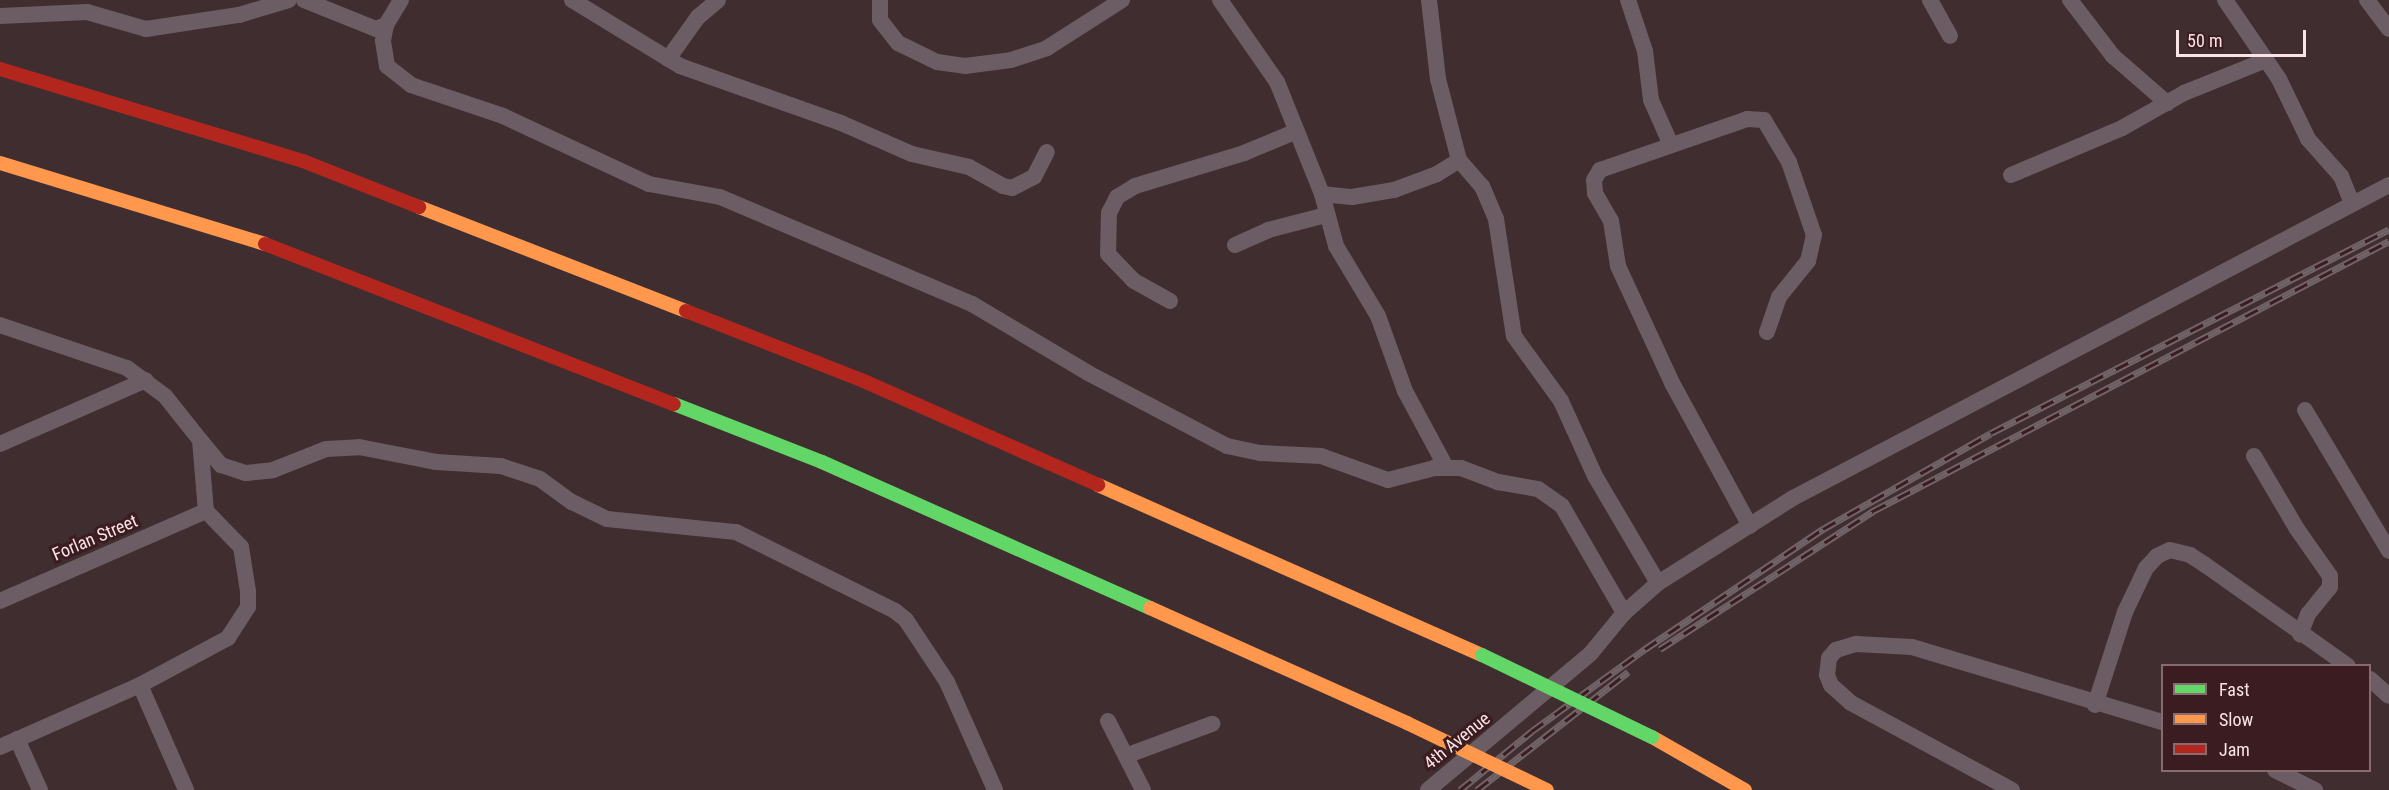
<!DOCTYPE html>
<html>
<head>
<meta charset="utf-8">
<style>
	body { margin:0 }
	#map { position:relative; width:2389px; height:790px; overflow:hidden; background:#3f2d30; font-family:"Roboto Condensed",sans-serif }
	div>[style] { position:absolute }
	[style*='--x'] { left:calc(var(--x)*1px); top:calc(var(--y)*1px); width:calc(var(--w)*1px); rotate:calc(var(--a)*1deg) }
	.street>* { height:16px; margin:-8px; padding:0 8px; transform-origin:8px; border-radius:8px; background:#6c5d64 }
	.fast>* { height:14px; margin:-7px; padding:0 7px; transform-origin:7px; border-radius:7px; background:#63d668 }
	.slow>* { height:14px; margin:-7px; padding:0 7px; transform-origin:7px; border-radius:7px; background:#ff974d }
	.jam>* { height:14px; margin:-7px; padding:0 7px; transform-origin:7px; border-radius:7px; background:#b3261e }
	.rail>* { height:7px; margin-top:-3.5px; transform-origin:0; background:repeating-linear-gradient(90deg,#3b1c20 0 14px,#716367 0 28px); box-sizing:border-box; border-block:2px solid #716367 }
	.fast-bridge>* { height:14px; margin:-7px; padding:0 7px; transform-origin:7px; border-radius:7px; background:#63d668 }
	.slow-bridge>* { height:14px; margin:-7px; padding:0 7px; transform-origin:7px; border-radius:7px; background:#ff974d }
	span { translate:-50% -50%; white-space:nowrap; text-align:center; line-height:1.15; -webkit-text-stroke:6px #3b1c20; paint-order:stroke }
	.street-label { font-size:18px; color:#fae3e5 }
	.legend { position:absolute; left:2161px; top:664px; width:210px; height:108px; box-sizing:border-box; background:#3b1c20; border:2px solid #876c6f; margin:0; padding:8px 10px; list-style:none; font-size:18px; color:#fae3e5 }
	.legend li { display:flex; align-items:center; gap:12px; height:30px }
	.legend b { width:30px; border:2px solid #876c6f }
	.scale { position:absolute; left:2176px; top:30px; width:130px; height:27px; box-sizing:border-box; border:3px solid #fae3e5; border-top:0; padding-left:8px; font-size:18px; line-height:21px; white-space:nowrap; color:#fae3e5; -webkit-text-stroke:4px #3b1c20; paint-order:stroke }
</style>
</head>
<body>
<div id="map">
	<div class="street">
		<i style="--x:304;--y:0;--w:78;--a:21.9"></i>
		<i style="--x:376;--y:29;--w:11;--a:-22"></i>
		<i style="--x:386;--y:25;--w:29;--a:-59"></i>
		<i style="--x:572;--y:0;--w:127;--a:31.4"></i>
		<i style="--x:680;--y:66;--w:171;--a:19.5"></i>
		<i style="--x:841;--y:123;--w:77;--a:23.6"></i>
		<i style="--x:912;--y:154;--w:58;--a:12.8"></i>
		<i style="--x:969;--y:167;--w:39;--a:29"></i>
		<i style="--x:1003;--y:186;--w:9;--a:13"></i>
		<i style="--x:1012;--y:188;--w:25;--a:-27"></i>
		<i style="--x:1034;--y:177;--w:28;--a:-63"></i>
		<i style="--x:880;--y:0;--w:20;--a:90"></i>
		<i style="--x:880;--y:20;--w:29;--a:52"></i>
		<i style="--x:898;--y:43;--w:43;--a:26"></i>
		<i style="--x:937;--y:62;--w:28;--a:8"></i>
		<i style="--x:965;--y:66;--w:46;--a:-7.4"></i>
		<i style="--x:1011;--y:60;--w:38;--a:-18"></i>
		<i style="--x:1047;--y:48;--w:89;--a:-32.6"></i>
		<i style="--x:1220;--y:0;--w:100;--a:55.2"></i>
		<i style="--x:1277;--y:82;--w:121;--a:68.1"></i>
		<i style="--x:1322;--y:194;--w:54;--a:74.9"></i>
		<i style="--x:1336;--y:246;--w:82;--a:59"></i>
		<i style="--x:1378;--y:316;--w:80;--a:70.2"></i>
		<i style="--x:1405;--y:391;--w:86;--a:61.7"></i>
		<i style="--x:1628;--y:0;--w:54;--a:71.6"></i>
		<i style="--x:1645;--y:51;--w:49;--a:83"></i>
		<i style="--x:1651;--y:100;--w:49;--a:66"></i>
		<i style="--x:1930;--y:0;--w:41;--a:60.9"></i>
		<i style="--x:2070;--y:0;--w:71;--a:52.5"></i>
		<i style="--x:2113;--y:56;--w:72;--a:41"></i>
		<i style="--x:2225;--y:0;--w:96;--a:55.6"></i>
		<i style="--x:2279;--y:79;--w:67;--a:64.2"></i>
		<i style="--x:2308;--y:139;--w:50;--a:48.3"></i>
		<i style="--x:2341;--y:176;--w:29;--a:68"></i>
		<i style="--x:2367;--y:0;--w:36;--a:53"></i>
		<i style="--x:0;--y:16;--w:87;--a:-2.6"></i>
		<i style="--x:87;--y:12;--w:61;--a:16.1"></i>
		<i style="--x:146;--y:29;--w:94;--a:-8.6"></i>
		<i style="--x:239;--y:15;--w:52;--a:-16.7"></i>
		<i style="--x:386;--y:25;--w:16;--a:101"></i>
		<i style="--x:383;--y:41;--w:25;--a:81"></i>
		<i style="--x:387;--y:66;--w:31;--a:38"></i>
		<i style="--x:411;--y:85;--w:97;--a:18.6"></i>
		<i style="--x:503;--y:116;--w:161;--a:25"></i>
		<i style="--x:649;--y:184;--w:72;--a:10.4"></i>
		<i style="--x:720;--y:197;--w:274;--a:23"></i>
		<i style="--x:972;--y:304;--w:135;--a:30.7"></i>
		<i style="--x:1088;--y:373;--w:157;--a:27.7"></i>
		<i style="--x:1227;--y:446;--w:35;--a:12"></i>
		<i style="--x:1261;--y:453;--w:60;--a:2.9"></i>
		<i style="--x:1321;--y:456;--w:71;--a:19.7"></i>
		<i style="--x:1388;--y:480;--w:48;--a:-14.6"></i>
		<i style="--x:1434;--y:468;--w:27;--a:0"></i>
		<i style="--x:1461;--y:468;--w:40;--a:21"></i>
		<i style="--x:1498;--y:482;--w:41;--a:9.9"></i>
		<i style="--x:1538;--y:489;--w:29;--a:35"></i>
		<i style="--x:1562;--y:506;--w:124;--a:59.9"></i>
		<i style="--x:668;--y:59;--w:52;--a:-54.5"></i>
		<i style="--x:698;--y:17;--w:26;--a:-40"></i>
		<i style="--x:1459;--y:160;--w:35;--a:49"></i>
		<i style="--x:1482;--y:186;--w:36;--a:67"></i>
		<i style="--x:1496;--y:219;--w:118;--a:81.3"></i>
		<i style="--x:1514;--y:336;--w:80;--a:54.1"></i>
		<i style="--x:1561;--y:401;--w:82;--a:65.6"></i>
		<i style="--x:1595;--y:476;--w:124;--a:59.5"></i>
		<i style="--x:2011;--y:175;--w:121;--a:-22.9"></i>
		<i style="--x:2122;--y:128;--w:71;--a:-29.4"></i>
		<i style="--x:2184;--y:93;--w:88;--a:-21.9"></i>
		<i style="--x:1322;--y:194;--w:30;--a:6"></i>
		<i style="--x:1352;--y:197;--w:43;--a:-9.5"></i>
		<i style="--x:1394;--y:190;--w:46;--a:-20.4"></i>
		<i style="--x:1437;--y:174;--w:26;--a:-32"></i>
		<i style="--x:1459;--y:160;--w:84;--a:-104.5"></i>
		<i style="--x:1438;--y:79;--w:80;--a:-96.5"></i>
		<i style="--x:1235;--y:245;--w:36;--a:-24"></i>
		<i style="--x:1268;--y:230;--w:60;--a:-14.5"></i>
		<i style="--x:1170;--y:301;--w:41;--a:-150.9"></i>
		<i style="--x:1134;--y:281;--w:37;--a:-134"></i>
		<i style="--x:1108;--y:254;--w:41;--a:-88.6"></i>
		<i style="--x:1109;--y:213;--w:18;--a:-63"></i>
		<i style="--x:1117;--y:197;--w:21;--a:-31"></i>
		<i style="--x:1135;--y:186;--w:114;--a:-16.8"></i>
		<i style="--x:1244;--y:153;--w:57;--a:-22.5"></i>
		<i style="--x:0;--y:325;--w:134;--a:18.7"></i>
		<i style="--x:127;--y:368;--w:47;--a:36.4"></i>
		<i style="--x:165;--y:396;--w:56;--a:51.5"></i>
		<i style="--x:200;--y:440;--w:71;--a:85.2"></i>
		<i style="--x:206;--y:511;--w:50;--a:45.8"></i>
		<i style="--x:241;--y:547;--w:45;--a:81"></i>
		<i style="--x:248;--y:591;--w:16;--a:90"></i>
		<i style="--x:248;--y:607;--w:37;--a:123"></i>
		<i style="--x:228;--y:638;--w:100;--a:151.9"></i>
		<i style="--x:140;--y:685;--w:153;--a:156.1"></i>
		<i style="--x:2305;--y:410;--w:164;--a:59.2"></i>
		<i style="--x:200;--y:440;--w:33;--a:50"></i>
		<i style="--x:221;--y:465;--w:26;--a:18"></i>
		<i style="--x:246;--y:473;--w:27;--a:-6"></i>
		<i style="--x:273;--y:470;--w:57;--a:-21.6"></i>
		<i style="--x:326;--y:449;--w:33;--a:-3"></i>
		<i style="--x:359;--y:447;--w:78;--a:11"></i>
		<i style="--x:436;--y:462;--w:65;--a:3.5"></i>
		<i style="--x:501;--y:466;--w:41;--a:18.4"></i>
		<i style="--x:540;--y:479;--w:39;--a:36"></i>
		<i style="--x:572;--y:502;--w:39;--a:26"></i>
		<i style="--x:607;--y:519;--w:130;--a:5.8"></i>
		<i style="--x:736;--y:532;--w:178;--a:26.4"></i>
		<i style="--x:895;--y:611;--w:14;--a:39"></i>
		<i style="--x:906;--y:620;--w:74;--a:56.5"></i>
		<i style="--x:947;--y:682;--w:118;--a:66"></i>
		<i style="--x:0;--y:444;--w:159;--a:-23.7"></i>
		<i style="--x:2254;--y:456;--w:85;--a:59.5"></i>
		<i style="--x:2297;--y:529;--w:57;--a:54.9"></i>
		<i style="--x:2330;--y:576;--w:11;--a:90"></i>
		<i style="--x:2330;--y:587;--w:35;--a:129"></i>
		<i style="--x:2308;--y:614;--w:22;--a:111"></i>
		<i style="--x:1750;--y:526;--w:161;--a:-118.6"></i>
		<i style="--x:1673;--y:385;--w:131;--a:-114.8"></i>
		<i style="--x:1618;--y:266;--w:46;--a:-98.8"></i>
		<i style="--x:1611;--y:221;--w:32;--a:-120"></i>
		<i style="--x:1595;--y:193;--w:13;--a:-94"></i>
		<i style="--x:1594;--y:180;--w:12;--a:-59"></i>
		<i style="--x:1600;--y:170;--w:156;--a:-19.1"></i>
		<i style="--x:1747;--y:119;--w:17;--a:3"></i>
		<i style="--x:1764;--y:120;--w:49;--a:59.2"></i>
		<i style="--x:1789;--y:162;--w:77;--a:71.1"></i>
		<i style="--x:1814;--y:235;--w:27;--a:103"></i>
		<i style="--x:1808;--y:261;--w:46;--a:128.9"></i>
		<i style="--x:1779;--y:297;--w:37;--a:109"></i>
		<i style="--x:0;--y:601;--w:225;--a:-23.6"></i>
		<i style="--x:2370;--y:679;--w:25;--a:42"></i>
		<i style="--x:140;--y:685;--w:115;--a:66.3"></i>
		<i style="--x:2095;--y:705;--w:98;--a:-72.1"></i>
		<i style="--x:2125;--y:612;--w:49;--a:-64.5"></i>
		<i style="--x:2146;--y:568;--w:16;--a:-47"></i>
		<i style="--x:2157;--y:556;--w:14;--a:-25"></i>
		<i style="--x:2170;--y:550;--w:21;--a:14"></i>
		<i style="--x:2190;--y:555;--w:17;--a:33"></i>
		<i style="--x:2204;--y:564;--w:176;--a:35.3"></i>
		<i style="--x:1108;--y:721;--w:77;--a:63.1"></i>
		<i style="--x:17;--y:739;--w:56;--a:65.7"></i>
		<i style="--x:1128;--y:755;--w:90;--a:-20.3"></i>
		<i style="--x:2275;--y:770;--w:45;--a:26.6"></i>
		<i style="--x:1428;--y:790;--w:213;--a:-40"></i>
		<i style="--x:1591;--y:653;--w:52;--a:-50.5"></i>
		<i style="--x:1624;--y:613;--w:45;--a:-41.4"></i>
		<i style="--x:1658;--y:583;--w:160;--a:-32.2"></i>
		<i style="--x:1793;--y:498;--w:673;--a:-27.71"></i>
		<i style="--x:2012;--y:790;--w:183;--a:-151.6"></i>
		<i style="--x:1851;--y:703;--w:27;--a:-138"></i>
		<i style="--x:1831;--y:685;--w:11;--a:-112"></i>
		<i style="--x:1827;--y:675;--w:17;--a:-83"></i>
		<i style="--x:1829;--y:658;--w:11;--a:-49"></i>
		<i style="--x:1836;--y:650;--w:21;--a:-17"></i>
		<i style="--x:1856;--y:644;--w:56;--a:3.1"></i>
		<i style="--x:1912;--y:647;--w:261;--a:16.7"></i>
	</div>
	<div class="fast">
		<i style="--x:674;--y:404;--w:159;--a:21.4"></i>
		<i style="--x:822;--y:462;--w:359;--a:24"></i>
	</div>
	<div class="slow">
		<i style="--x:0;--y:163;--w:277;--a:17"></i>
		<i style="--x:419;--y:207;--w:287;--a:21.3"></i>
		<i style="--x:1098;--y:485;--w:420;--a:23.9"></i>
		<i style="--x:1150;--y:608;--w:282;--a:24.1"></i>
		<i style="--x:1652;--y:737;--w:107;--a:29.7"></i>
	</div>
	<div class="jam">
		<i style="--x:0;--y:69;--w:317;--a:16.9"></i>
		<i style="--x:303;--y:161;--w:125;--a:21.6"></i>
		<i style="--x:265;--y:244;--w:439;--a:21.4"></i>
		<i style="--x:686;--y:311;--w:193;--a:21.5"></i>
		<i style="--x:866;--y:382;--w:254;--a:23.9"></i>
	</div>
	<div class="rail">
		<i style="--x:1660;--y:649;--w:254;--a:-32.9"></i>
		<i style="--x:1873;--y:511;--w:582;--a:-27.62"></i>
		<i style="--x:1460;--y:790;--w:93;--a:-39.3"></i>
		<i style="--x:1532;--y:731;--w:140;--a:-36"></i>
		<i style="--x:1645;--y:649;--w:215;--a:-34"></i>
		<i style="--x:1823;--y:529;--w:193;--a:-29.7"></i>
		<i style="--x:1991;--y:433;--w:447;--a:-27.1"></i>
		<i style="--x:1477;--y:790;--w:192;--a:-38"></i>
	</div>
	<div class="fast-bridge">
		<i style="--x:1482;--y:655;--w:189;--a:25.8"></i>
	</div>
	<div class="slow-bridge">
		<i style="--x:1407;--y:723;--w:155;--a:25.6"></i>
	</div>
	<div class="street-label">
		<span style="left:95px;top:538px;rotate:-23deg">Forlan Street</span>
		<span style="left:1457px;top:741px;rotate:-39deg">4th Avenue</span>
	</div>
	<ul class="legend">
	<li><b style="height:8px;background:#63d668"></b>Fast</li>
	<li><b style="height:8px;background:#ff974d"></b>Slow</li>
	<li><b style="height:8px;background:#b3261e"></b>Jam</li>
	</ul>
	<div class="scale">50 m</div>
</div>
</body>
</html>
